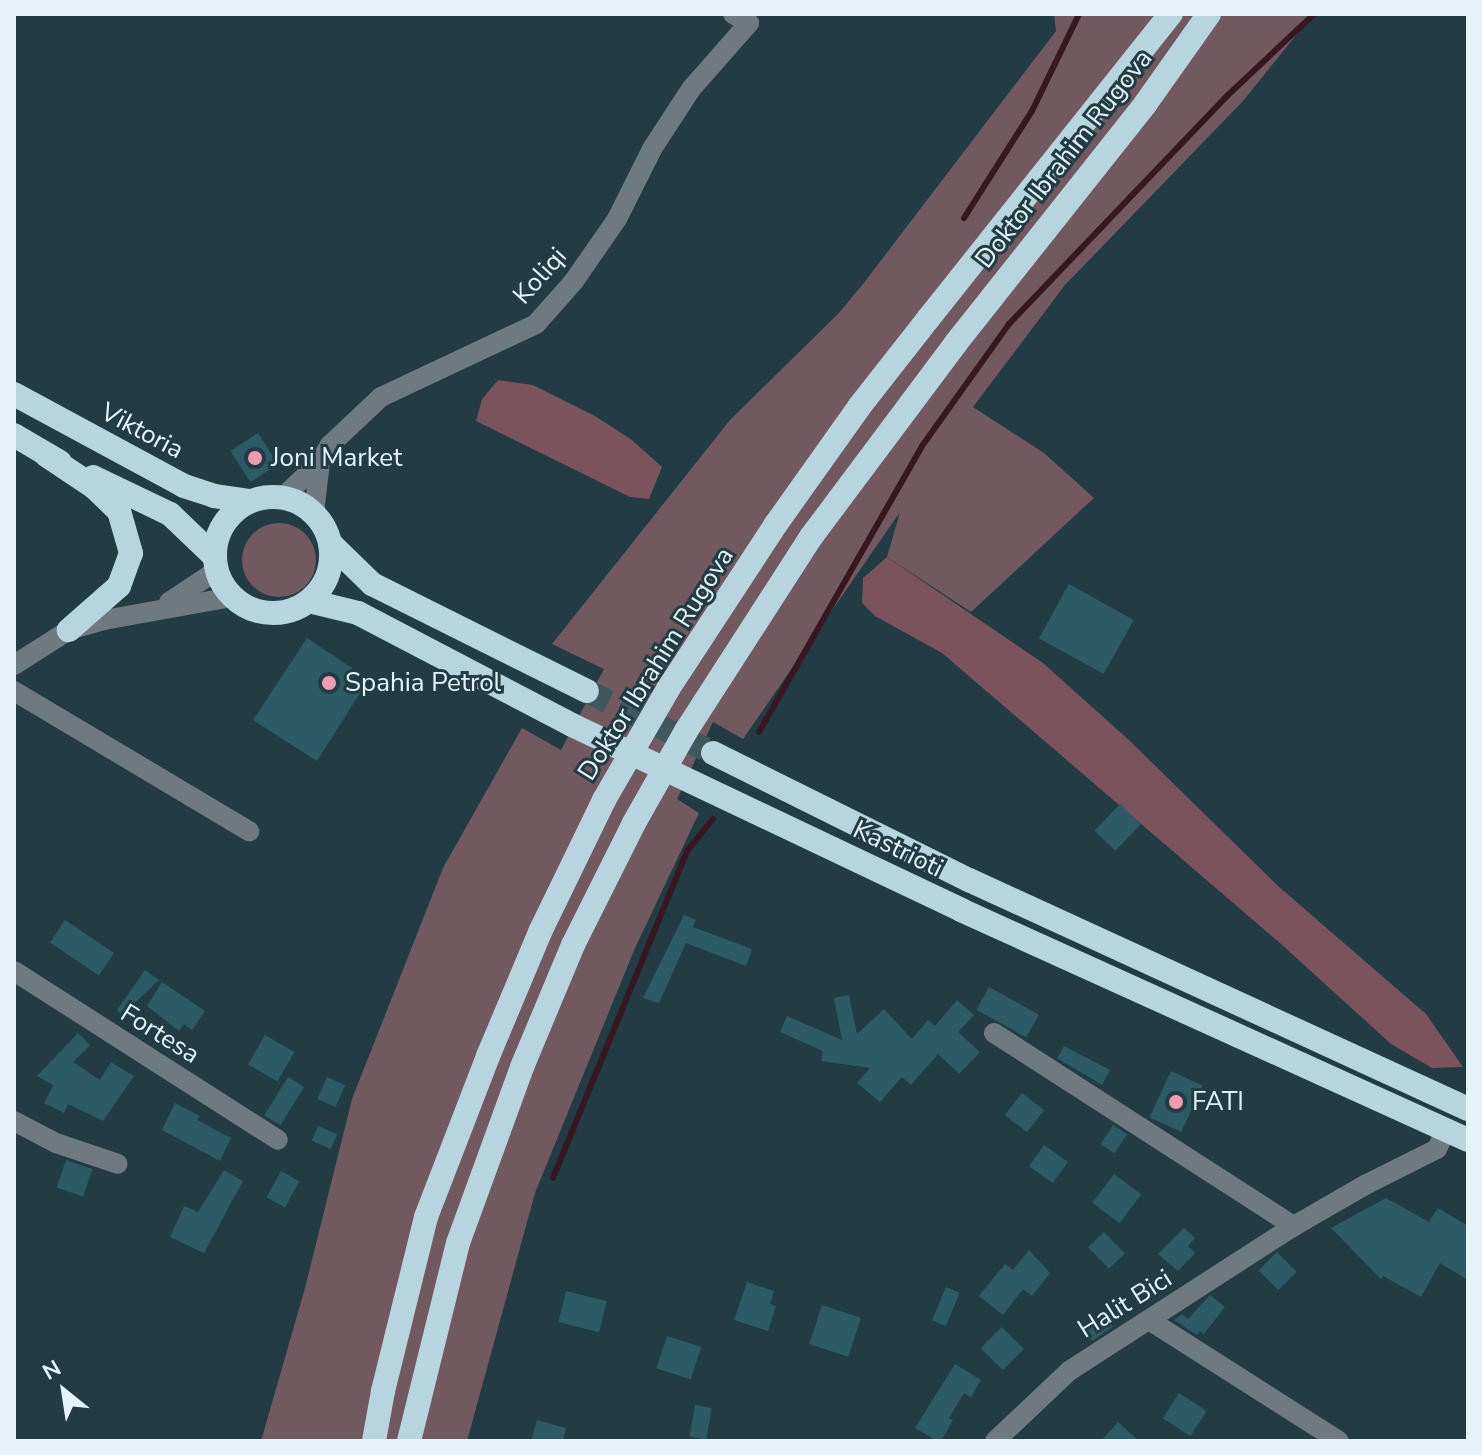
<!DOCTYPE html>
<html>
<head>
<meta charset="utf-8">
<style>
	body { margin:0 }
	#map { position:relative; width:1482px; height:1455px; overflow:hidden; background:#213c43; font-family:"Nunito Sans",sans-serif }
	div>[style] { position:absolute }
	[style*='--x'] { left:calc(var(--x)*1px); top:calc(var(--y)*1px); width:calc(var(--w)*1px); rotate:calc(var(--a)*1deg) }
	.green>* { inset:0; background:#72595f }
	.round { border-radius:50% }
	.forest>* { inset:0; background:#7a535c }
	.stream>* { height:6px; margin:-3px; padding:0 3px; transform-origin:3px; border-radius:3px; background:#381721 }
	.building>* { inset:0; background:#2d5a67; transform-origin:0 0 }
	.highway-tunnel>* { height:24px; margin-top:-12px; transform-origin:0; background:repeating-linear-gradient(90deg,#3e585e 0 24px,transparent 0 36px) }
	.minor>* { height:20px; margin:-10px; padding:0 10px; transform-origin:10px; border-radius:10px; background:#6e7a7e }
	.highway>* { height:24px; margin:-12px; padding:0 12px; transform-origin:12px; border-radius:12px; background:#b7d5de }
	.highway>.ring { margin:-12px; padding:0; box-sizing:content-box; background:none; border:24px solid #b7d5de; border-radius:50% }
	.highway-bridge>* { height:24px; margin:-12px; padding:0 12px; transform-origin:12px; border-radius:12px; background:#b7d5de }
	.dots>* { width:22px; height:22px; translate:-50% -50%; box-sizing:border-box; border:4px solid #213c43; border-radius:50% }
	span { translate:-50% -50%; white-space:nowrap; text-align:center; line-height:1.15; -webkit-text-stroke:6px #213c43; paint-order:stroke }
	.street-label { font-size:26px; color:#e5f4f9 }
	.poi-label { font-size:26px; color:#e5f4f9 }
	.left { translate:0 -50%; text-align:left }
	.frame { position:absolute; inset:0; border:16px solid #e5f4f9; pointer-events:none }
	.north { position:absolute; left:24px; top:1351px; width:80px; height:80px; -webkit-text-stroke:6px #213c43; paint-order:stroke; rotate:330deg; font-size:22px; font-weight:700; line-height:32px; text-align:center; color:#e5f4f9 }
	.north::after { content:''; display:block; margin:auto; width:28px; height:36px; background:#e5f4f9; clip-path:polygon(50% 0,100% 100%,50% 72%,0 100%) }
</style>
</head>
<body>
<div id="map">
	<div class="green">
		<i style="clip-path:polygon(1054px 14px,1313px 14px,1243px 101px,1065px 285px,973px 407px,1044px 453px,1094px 498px,971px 612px,887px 557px,900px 512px,743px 739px,713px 722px,677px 799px,699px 813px,635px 948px,535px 1193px,467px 1441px,261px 1441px,305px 1288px,352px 1099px,443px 868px,522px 728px,561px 750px,604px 669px,552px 644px,730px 420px,839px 313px,863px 284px,1056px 31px)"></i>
		<i class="round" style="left:242px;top:523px;width:74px;height:74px"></i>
	</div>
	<div class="forest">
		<i style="clip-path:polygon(498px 380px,533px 385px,595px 416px,632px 440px,662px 467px,649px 499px,630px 497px,476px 421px,482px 399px)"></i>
		<i style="clip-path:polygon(887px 557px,1043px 663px,1130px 741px,1278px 886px,1426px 1014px,1463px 1067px,1432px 1068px,1391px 1044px,1281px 944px,942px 653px,875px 616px,862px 603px,863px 578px)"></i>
	</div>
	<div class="stream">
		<i style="--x:964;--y:218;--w:127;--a:-57.6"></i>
		<i style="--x:1032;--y:111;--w:108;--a:-64.1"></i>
		<i style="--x:759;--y:732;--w:329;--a:-60.3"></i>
		<i style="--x:922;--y:446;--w:150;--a:-54.5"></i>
		<i style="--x:1009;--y:324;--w:317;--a:-46.3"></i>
		<i style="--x:1228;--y:95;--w:118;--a:-43.3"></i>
		<i style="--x:553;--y:1178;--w:353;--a:-67.7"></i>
		<i style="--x:687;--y:851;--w:41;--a:-50.9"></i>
	</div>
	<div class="building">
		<i style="left:258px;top:433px;width:37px;height:33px;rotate:57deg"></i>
		<i style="left:1069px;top:584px;width:74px;height:62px;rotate:29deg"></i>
		<i style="clip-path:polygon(307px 638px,352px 668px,344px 682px,360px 693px,317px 761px,253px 720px)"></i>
		<i style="left:1120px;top:804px;width:29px;height:37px;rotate:44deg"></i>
		<i style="clip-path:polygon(684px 915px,696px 920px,693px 927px,752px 949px,746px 966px,686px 943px,659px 1003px,643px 998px)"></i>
		<i style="left:65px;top:920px;width:59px;height:27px;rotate:34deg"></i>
		<i style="clip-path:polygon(145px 970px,159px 980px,122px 1015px,117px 1010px)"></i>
		<i style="clip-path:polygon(162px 982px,205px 1011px,192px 1030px,184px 1024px,179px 1031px,147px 1006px)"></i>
		<i style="left:989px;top:987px;width:57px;height:26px;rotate:29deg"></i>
		<i style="clip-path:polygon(849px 995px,857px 1034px,884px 1009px,912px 1039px,928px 1020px,935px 1026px,957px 1000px,974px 1015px,958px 1032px,980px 1052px,959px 1074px,938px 1054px,911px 1085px,902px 1077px,880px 1102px,857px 1083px,870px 1068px,821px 1061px,823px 1051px,780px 1032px,787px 1016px,842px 1040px,834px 998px)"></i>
		<i style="clip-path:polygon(78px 1033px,90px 1045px,73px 1062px,100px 1080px,111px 1062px,134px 1076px,103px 1121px,68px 1104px,64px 1113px,44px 1103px,53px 1085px,37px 1076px)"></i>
		<i style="left:265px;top:1035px;width:34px;height:34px;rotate:30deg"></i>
		<i style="clip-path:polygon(1064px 1046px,1110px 1070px,1102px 1085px,1057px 1058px)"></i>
		<i style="left:1171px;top:1071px;width:35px;height:51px;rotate:25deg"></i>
		<i style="left:288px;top:1077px;width:19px;height:45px;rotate:32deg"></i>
		<i style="left:327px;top:1077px;width:20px;height:24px;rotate:24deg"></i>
		<i style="left:1022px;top:1093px;width:28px;height:28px;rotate:38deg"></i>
		<i style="clip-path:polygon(175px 1103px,200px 1116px,197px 1120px,231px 1138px,220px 1161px,162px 1130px)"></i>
		<i style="left:1113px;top:1125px;width:17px;height:23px;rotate:33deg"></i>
		<i style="left:318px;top:1126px;width:21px;height:16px;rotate:23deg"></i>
		<i style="left:1044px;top:1145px;width:29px;height:26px;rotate:35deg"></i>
		<i style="left:66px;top:1160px;width:28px;height:29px;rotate:19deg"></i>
		<i style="clip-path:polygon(224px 1170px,243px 1181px,204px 1253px,170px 1237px,184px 1206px,198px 1212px)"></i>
		<i style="left:281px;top:1171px;width:21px;height:30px;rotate:29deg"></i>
		<i style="left:1114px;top:1174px;width:34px;height:36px;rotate:37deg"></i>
		<i style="clip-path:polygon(1386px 1198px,1429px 1222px,1438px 1208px,1468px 1226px,1468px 1280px,1440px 1263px,1421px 1297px,1383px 1276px,1381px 1279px,1331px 1228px)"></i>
		<i style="clip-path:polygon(1184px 1228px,1195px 1238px,1188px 1246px,1195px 1253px,1178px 1271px,1158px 1254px)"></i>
		<i style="left:1104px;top:1232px;width:30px;height:22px;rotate:46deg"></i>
		<i style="clip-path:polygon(1029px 1250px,1050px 1273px,1032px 1296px,1023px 1289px,1003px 1315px,979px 1296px,1005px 1264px,1013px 1270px)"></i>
		<i style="left:1277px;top:1252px;width:28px;height:26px;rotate:45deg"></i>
		<i style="clip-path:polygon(747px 1282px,774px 1291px,770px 1304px,776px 1306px,768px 1331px,734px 1320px)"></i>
		<i style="left:946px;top:1287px;width:15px;height:36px;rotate:23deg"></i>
		<i style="left:566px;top:1291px;width:42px;height:32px;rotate:14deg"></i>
		<i style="clip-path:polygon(1210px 1295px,1225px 1307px,1204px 1334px,1200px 1331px,1197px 1335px,1174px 1320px,1182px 1314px,1188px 1319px)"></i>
		<i style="left:822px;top:1305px;width:41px;height:41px;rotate:18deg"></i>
		<i style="left:1102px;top:1311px;width:19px;height:25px;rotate:55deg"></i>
		<i style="left:1002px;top:1327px;width:31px;height:30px;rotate:45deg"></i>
		<i style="left:667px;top:1336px;width:36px;height:34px;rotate:18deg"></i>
		<i style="clip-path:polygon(955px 1364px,981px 1380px,971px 1397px,964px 1393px,949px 1418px,953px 1420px,941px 1441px,937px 1441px,915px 1428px)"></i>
		<i style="left:1179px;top:1393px;width:33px;height:30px;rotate:33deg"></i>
		<i style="left:695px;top:1405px;width:17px;height:32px;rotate:10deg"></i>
		<i style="clip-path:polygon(537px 1420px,566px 1428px,563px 1441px,531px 1441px)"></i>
		<i style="clip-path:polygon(1118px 1422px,1139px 1441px,1101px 1441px)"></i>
	</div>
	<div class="highway-tunnel">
		<i style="--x:587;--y:691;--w:140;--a:26.2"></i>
	</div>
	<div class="minor">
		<i style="--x:283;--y:497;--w:51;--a:-43.4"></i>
		<i style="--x:320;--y:462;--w:20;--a:-60"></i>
		<i style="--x:330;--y:445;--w:70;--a:-43.3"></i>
		<i style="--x:381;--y:397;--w:171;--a:-25.2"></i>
		<i style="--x:536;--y:324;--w:57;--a:-48.5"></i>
		<i style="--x:574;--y:281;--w:75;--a:-55.3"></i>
		<i style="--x:617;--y:219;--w:78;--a:-63.4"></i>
		<i style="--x:652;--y:149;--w:72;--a:-57"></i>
		<i style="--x:691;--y:89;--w:88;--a:-48.7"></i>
		<i style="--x:749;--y:23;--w:18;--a:-151"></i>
		<i style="--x:314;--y:513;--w:51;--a:-83.3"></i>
		<i style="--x:169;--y:602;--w:56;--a:-33.4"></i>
		<i style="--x:14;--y:665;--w:65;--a:-32.5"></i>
		<i style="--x:69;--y:630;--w:36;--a:-16"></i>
		<i style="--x:104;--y:620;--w:130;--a:-10.2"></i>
		<i style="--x:14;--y:691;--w:274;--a:30.8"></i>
		<i style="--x:14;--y:971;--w:313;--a:32.6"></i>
		<i style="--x:994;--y:1033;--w:357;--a:32.8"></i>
		<i style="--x:14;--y:1121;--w:47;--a:27.6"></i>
		<i style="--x:56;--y:1143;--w:65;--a:18.7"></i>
		<i style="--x:1149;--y:1320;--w:225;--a:32.5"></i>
		<i style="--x:995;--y:1441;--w:102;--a:-43.4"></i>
		<i style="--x:1069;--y:1371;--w:268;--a:-32.8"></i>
		<i style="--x:1294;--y:1226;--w:82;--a:-30"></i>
		<i style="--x:1365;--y:1185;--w:80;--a:-26.6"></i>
		<i style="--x:1437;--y:1149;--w:21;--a:-65"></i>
	</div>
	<div class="highway">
		<i style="--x:928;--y:319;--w:390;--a:-51.5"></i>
		<i style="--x:956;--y:343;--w:306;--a:-51.6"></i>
		<i style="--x:1146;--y:103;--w:109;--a:-54.7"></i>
		<i style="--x:14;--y:394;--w:193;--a:28.4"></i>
		<i style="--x:184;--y:486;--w:32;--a:18"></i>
		<i style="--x:214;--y:496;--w:35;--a:8"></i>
		<i style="--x:14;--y:435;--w:53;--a:30.4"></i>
		<i style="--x:46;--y:455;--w:58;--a:33.7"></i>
		<i style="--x:94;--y:487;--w:35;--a:44"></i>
		<i style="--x:119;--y:511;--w:44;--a:74.1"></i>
		<i style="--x:131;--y:553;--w:35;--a:110"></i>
		<i style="--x:119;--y:586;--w:67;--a:138.7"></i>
		<i style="--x:93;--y:477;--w:85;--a:25.7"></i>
		<i style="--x:170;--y:514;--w:61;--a:43.7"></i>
		<i class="ring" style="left:215px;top:497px;width:92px;height:92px"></i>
		<i style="--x:330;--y:543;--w:59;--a:44.3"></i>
		<i style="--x:372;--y:584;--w:240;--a:26.5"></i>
		<i style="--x:309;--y:601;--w:50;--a:13.8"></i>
		<i style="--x:358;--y:613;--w:242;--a:27.6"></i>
		<i style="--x:572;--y:725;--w:431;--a:25.4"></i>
		<i style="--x:961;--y:910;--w:557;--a:24.4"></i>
		<i style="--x:713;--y:753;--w:286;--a:26.4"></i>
		<i style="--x:969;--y:880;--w:549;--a:24.65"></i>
		<i style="--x:374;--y:1441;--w:51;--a:-79.8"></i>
		<i style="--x:383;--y:1391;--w:179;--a:-76.1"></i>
		<i style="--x:426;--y:1217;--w:173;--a:-68.9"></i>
		<i style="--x:409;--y:1441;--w:204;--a:-76.1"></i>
		<i style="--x:458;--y:1243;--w:187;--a:-70"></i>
	</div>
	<div class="highway-bridge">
		<i style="--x:488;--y:1056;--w:134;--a:-67.2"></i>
		<i style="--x:540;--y:932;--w:147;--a:-64.1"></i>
		<i style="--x:604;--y:800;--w:128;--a:-60"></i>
		<i style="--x:668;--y:689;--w:197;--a:-56.8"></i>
		<i style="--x:776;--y:524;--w:143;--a:-54.6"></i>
		<i style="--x:859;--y:407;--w:112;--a:-51.9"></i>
		<i style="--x:522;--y:1067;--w:132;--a:-67.3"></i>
		<i style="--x:573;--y:945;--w:136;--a:-63.4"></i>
		<i style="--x:634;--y:823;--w:106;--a:-60.5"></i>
		<i style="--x:686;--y:731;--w:231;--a:-57.2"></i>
		<i style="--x:811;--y:537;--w:242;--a:-53.2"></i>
	</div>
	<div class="dots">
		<i style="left:255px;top:458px;background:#f19ab1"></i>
		<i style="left:329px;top:683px;background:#f19ab1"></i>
		<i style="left:1176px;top:1102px;background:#f19ab1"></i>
	</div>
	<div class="street-label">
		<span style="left:1064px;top:159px;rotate:-52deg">Doktor Ibrahim Rugova</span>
		<span style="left:540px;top:276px;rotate:-48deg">Koliqi</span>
		<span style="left:142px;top:431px;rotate:28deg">Viktoria</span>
		<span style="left:656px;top:664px;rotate:-58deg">Doktor Ibrahim Rugova</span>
		<span style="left:898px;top:849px;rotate:26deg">Kastrioti</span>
		<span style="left:160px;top:1034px;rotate:32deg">Fortesa</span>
		<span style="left:1125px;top:1304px;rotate:-32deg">Halit Bici</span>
	</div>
	<div class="poi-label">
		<span class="left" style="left:271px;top:458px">Joni Market</span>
		<span class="left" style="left:345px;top:683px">Spahia Petrol</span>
		<span class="left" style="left:1192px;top:1102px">FATI</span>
	</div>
	<div class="frame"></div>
	<div class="north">N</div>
</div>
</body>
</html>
